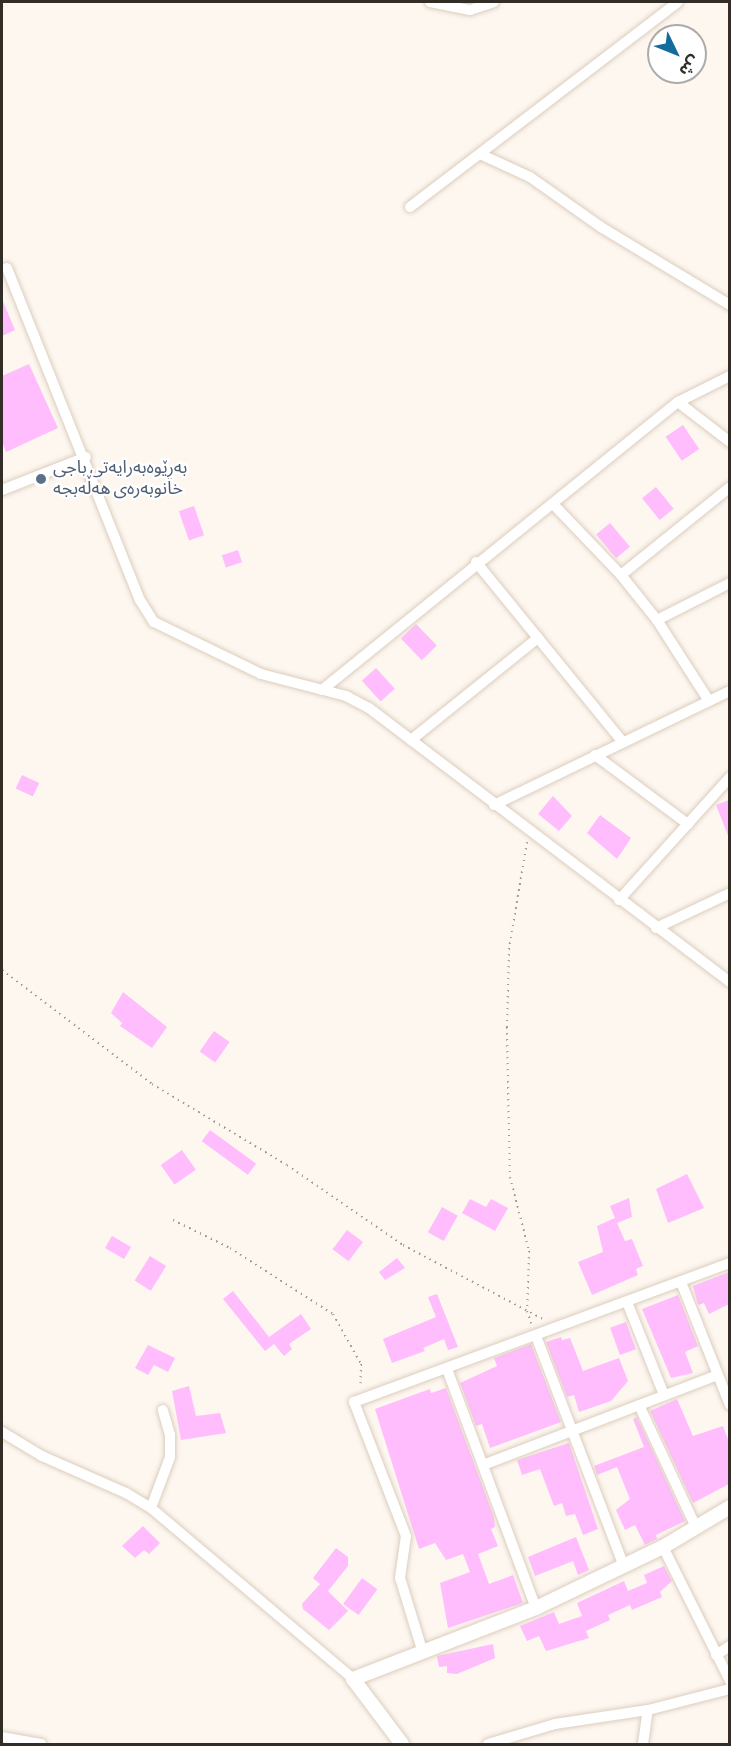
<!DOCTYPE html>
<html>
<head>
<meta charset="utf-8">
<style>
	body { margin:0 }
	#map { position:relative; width:731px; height:1746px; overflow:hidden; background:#fdf7f0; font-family:"Sofia Sans Condensed","Noto Sans Arabic",sans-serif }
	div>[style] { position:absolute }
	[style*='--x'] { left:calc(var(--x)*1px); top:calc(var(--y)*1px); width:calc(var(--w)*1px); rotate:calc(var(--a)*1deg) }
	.building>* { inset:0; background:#ffbdfd; transform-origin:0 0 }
	.path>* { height:2px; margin-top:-1px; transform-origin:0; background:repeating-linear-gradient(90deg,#a19c95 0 1.5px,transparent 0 6px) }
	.roads { filter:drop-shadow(0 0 2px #dccdbe) drop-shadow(0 0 2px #dccdbe) }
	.minor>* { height:10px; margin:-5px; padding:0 5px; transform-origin:5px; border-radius:5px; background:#fff }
	.tertiary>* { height:14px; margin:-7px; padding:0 7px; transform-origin:7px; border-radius:7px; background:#fff }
	.dots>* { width:16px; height:16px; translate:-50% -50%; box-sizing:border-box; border:3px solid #fff; border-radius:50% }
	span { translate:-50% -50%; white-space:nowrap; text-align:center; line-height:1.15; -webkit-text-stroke:4.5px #fff; paint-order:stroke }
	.service-label { font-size:18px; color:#4e5e75 }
	.left { translate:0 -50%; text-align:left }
	.frame { position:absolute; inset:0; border:3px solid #322d27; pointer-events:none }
	.north { position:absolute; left:647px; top:24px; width:60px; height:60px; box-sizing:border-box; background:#fff; border:2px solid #adaba9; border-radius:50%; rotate:133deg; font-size:16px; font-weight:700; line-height:24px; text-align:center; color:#322d27 }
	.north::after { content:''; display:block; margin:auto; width:21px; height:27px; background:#136d9c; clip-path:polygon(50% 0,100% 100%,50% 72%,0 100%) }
</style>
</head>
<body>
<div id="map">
	<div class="building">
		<i style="clip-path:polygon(2px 299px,15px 330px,2px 336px)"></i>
		<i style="clip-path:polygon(29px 364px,58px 428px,6px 452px,2px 442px,2px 376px)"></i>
		<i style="left:683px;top:425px;width:29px;height:21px;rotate:56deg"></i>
		<i style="left:656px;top:487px;width:28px;height:18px;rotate:51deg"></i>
		<i style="left:194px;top:506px;width:31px;height:16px;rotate:71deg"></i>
		<i style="left:610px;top:523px;width:31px;height:18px;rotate:50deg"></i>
		<i style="left:238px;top:550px;width:13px;height:17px;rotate:72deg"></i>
		<i style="left:416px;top:624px;width:30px;height:21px;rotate:46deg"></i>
		<i style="left:376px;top:668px;width:28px;height:19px;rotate:48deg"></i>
		<i style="left:22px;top:775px;width:19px;height:15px;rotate:25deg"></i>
		<i style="clip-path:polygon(553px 796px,572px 816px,559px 831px,538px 814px)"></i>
		<i style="clip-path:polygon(729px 800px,729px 838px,716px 805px)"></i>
		<i style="clip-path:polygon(600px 815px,631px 838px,617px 859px,587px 833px)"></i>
		<i style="clip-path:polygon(123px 992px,167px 1027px,152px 1048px,120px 1026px,122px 1023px,111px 1013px)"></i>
		<i style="left:214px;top:1031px;width:19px;height:25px;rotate:35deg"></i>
		<i style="left:210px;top:1130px;width:57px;height:14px;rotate:36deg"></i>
		<i style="left:182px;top:1150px;width:24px;height:26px;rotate:55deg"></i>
		<i style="clip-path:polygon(687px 1174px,704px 1208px,668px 1223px,656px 1189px)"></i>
		<i style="clip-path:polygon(629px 1198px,632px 1217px,617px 1223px,625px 1241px,632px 1239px,643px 1266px,636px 1269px,638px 1275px,592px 1295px,578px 1262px,603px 1252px,597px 1226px,615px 1218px,610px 1206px)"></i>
		<i style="clip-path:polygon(470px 1199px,486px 1207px,491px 1199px,508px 1208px,495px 1231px,462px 1213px)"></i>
		<i style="left:442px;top:1207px;width:18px;height:29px;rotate:29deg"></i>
		<i style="left:347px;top:1230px;width:20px;height:24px;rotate:37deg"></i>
		<i style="left:112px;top:1236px;width:22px;height:14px;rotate:30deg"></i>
		<i style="left:150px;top:1256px;width:19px;height:29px;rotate:32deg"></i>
		<i style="clip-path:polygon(397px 1258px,405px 1268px,385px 1280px,379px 1272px)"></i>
		<i style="clip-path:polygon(729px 1272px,729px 1304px,709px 1314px,704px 1303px,698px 1305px,693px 1286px)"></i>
		<i style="clip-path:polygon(233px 1291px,269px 1337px,301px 1314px,311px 1329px,289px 1344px,292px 1349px,284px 1356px,274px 1344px,265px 1351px,223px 1299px)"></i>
		<i style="clip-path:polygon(437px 1294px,458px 1347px,448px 1350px,444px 1339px,423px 1348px,425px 1351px,392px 1363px,383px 1339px,436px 1317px,428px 1297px)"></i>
		<i style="clip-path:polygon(678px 1295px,698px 1346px,685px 1352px,693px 1373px,671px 1378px,642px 1309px)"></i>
		<i style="left:626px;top:1322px;width:29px;height:17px;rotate:70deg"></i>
		<i style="clip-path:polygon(561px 1337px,562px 1340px,570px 1338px,583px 1371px,619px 1358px,628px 1381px,611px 1401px,579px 1412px,574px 1395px,567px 1397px,546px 1342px)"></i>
		<i style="clip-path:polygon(531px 1344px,561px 1422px,490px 1448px,482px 1424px,476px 1426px,460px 1383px,497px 1366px,494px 1358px)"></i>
		<i style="clip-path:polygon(148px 1345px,175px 1358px,168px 1372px,154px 1365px,148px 1375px,135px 1368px)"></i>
		<i style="clip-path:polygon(189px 1386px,196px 1416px,220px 1413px,226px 1433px,181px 1440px,172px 1391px)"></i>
		<i style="clip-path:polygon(446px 1388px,494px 1517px,495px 1527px,491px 1529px,498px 1546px,478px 1554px,489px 1584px,513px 1575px,523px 1603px,448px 1628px,440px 1583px,470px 1572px,463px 1554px,446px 1560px,435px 1543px,419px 1549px,375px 1409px,430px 1389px,431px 1393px)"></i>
		<i style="clip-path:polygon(677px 1399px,693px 1436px,723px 1426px,729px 1442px,729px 1484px,693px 1503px,650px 1411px)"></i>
		<i style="clip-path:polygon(637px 1417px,685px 1521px,656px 1535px,657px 1539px,645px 1545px,635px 1525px,625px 1530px,616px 1510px,630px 1499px,617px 1467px,597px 1475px,594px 1466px,644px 1447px,633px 1419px)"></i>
		<i style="clip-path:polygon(569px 1443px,598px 1529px,583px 1535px,575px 1514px,566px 1516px,562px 1503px,554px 1506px,540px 1469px,522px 1475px,517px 1460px)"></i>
		<i style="clip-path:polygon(143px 1526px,160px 1543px,149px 1554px,144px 1550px,135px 1558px,122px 1546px)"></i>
		<i style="clip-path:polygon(576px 1537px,589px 1570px,578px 1575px,573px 1561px,535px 1576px,528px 1557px)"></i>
		<i style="clip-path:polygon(336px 1548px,348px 1557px,348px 1566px,328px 1591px,348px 1611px,329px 1630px,303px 1609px,302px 1604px,320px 1584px,313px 1578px)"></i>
		<i style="clip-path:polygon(664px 1566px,672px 1581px,660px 1592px,662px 1597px,632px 1610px,630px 1605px,608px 1615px,610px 1620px,586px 1631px,589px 1638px,546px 1651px,539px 1636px,527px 1641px,520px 1626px,554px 1612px,559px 1624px,582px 1616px,577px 1603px,624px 1581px,628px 1591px,647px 1583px,644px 1575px)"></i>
		<i style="left:362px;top:1578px;width:19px;height:32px;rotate:36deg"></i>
		<i style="clip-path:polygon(493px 1644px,495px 1658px,457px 1674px,447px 1673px,447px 1666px,439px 1667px,437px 1656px)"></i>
	</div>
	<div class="path">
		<i style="--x:527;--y:842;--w:108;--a:99.6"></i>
		<i style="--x:509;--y:948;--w:79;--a:91.5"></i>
		<i style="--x:507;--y:1027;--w:150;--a:88.9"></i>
		<i style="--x:510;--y:1177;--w:76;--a:75.6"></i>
		<i style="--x:529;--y:1251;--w:60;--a:91.9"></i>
		<i style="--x:527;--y:1311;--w:13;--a:72"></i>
		<i style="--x:2;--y:970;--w:188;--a:37.2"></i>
		<i style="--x:152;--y:1084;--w:157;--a:31"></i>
		<i style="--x:287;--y:1165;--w:141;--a:34.6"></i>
		<i style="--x:403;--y:1245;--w:158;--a:27.9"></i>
		<i style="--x:173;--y:1220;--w:64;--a:26.2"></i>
		<i style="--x:230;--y:1248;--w:122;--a:32.7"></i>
		<i style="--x:333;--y:1314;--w:57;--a:60.8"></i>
		<i style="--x:361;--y:1364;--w:23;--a:92"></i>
	</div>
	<div class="roads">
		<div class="minor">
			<i style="--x:430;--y:2;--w:41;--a:11.3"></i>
			<i style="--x:470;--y:10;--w:25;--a:-18"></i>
			<i style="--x:480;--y:154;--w:55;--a:24.7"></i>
			<i style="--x:530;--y:177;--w:87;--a:35.2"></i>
			<i style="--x:601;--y:227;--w:151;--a:31.2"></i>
			<i style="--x:410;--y:207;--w:337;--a:-37.4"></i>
			<i style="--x:7;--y:268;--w:358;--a:68.2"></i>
			<i style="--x:140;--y:600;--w:26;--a:58"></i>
			<i style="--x:154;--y:622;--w:119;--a:25.9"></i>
			<i style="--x:261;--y:674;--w:88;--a:14.5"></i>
			<i style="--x:346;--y:696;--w:26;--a:28"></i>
			<i style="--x:369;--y:708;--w:453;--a:37.2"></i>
			<i style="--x:678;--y:402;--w:66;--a:37.6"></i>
			<i style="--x:2;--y:490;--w:90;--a:-21.4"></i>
			<i style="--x:554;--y:505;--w:97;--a:46.3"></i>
			<i style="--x:621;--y:575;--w:58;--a:51.3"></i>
			<i style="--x:657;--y:620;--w:96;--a:57.3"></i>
			<i style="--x:476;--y:562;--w:232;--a:50.8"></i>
			<i style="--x:621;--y:575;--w:140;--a:-38.9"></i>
			<i style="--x:657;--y:620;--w:82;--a:-26.9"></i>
			<i style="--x:322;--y:690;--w:458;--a:-39"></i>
			<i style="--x:678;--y:402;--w:58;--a:-26.6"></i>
			<i style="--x:411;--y:740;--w:163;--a:-38.8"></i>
			<i style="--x:595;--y:755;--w:116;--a:36.6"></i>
			<i style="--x:494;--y:805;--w:262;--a:-25.8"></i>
			<i style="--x:619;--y:900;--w:166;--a:-47.9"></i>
			<i style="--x:656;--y:928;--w:82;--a:-25.3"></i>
			<i style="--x:681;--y:1282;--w:132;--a:68.3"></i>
			<i style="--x:627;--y:1302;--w:100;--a:68.3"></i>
			<i style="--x:536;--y:1336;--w:247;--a:69.1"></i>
			<i style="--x:447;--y:1369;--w:255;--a:69.6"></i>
			<i style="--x:639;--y:1405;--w:135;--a:65"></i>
			<i style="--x:2;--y:1432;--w:47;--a:31"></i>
			<i style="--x:42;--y:1456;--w:92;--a:23.8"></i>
			<i style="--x:126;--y:1493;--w:29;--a:31"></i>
			<i style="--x:151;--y:1508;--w:265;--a:40.2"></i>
			<i style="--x:483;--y:1465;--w:251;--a:-21"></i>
			<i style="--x:151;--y:1508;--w:54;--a:-69.6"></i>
			<i style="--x:170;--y:1457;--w:22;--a:-90"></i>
			<i style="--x:170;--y:1435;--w:26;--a:-106"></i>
			<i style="--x:663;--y:1547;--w:150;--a:63.4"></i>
			<i style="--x:423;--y:1653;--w:78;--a:-107"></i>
			<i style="--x:400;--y:1578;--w:42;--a:-81.9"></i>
			<i style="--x:406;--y:1536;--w:144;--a:-111.2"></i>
			<i style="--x:354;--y:1402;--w:401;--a:-20.3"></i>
			<i style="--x:716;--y:1655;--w:17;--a:-33"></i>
			<i style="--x:2;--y:1737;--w:40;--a:10"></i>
			<i style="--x:488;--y:1744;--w:70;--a:-16.6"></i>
			<i style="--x:555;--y:1724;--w:94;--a:-8.6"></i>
			<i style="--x:648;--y:1710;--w:85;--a:-14.4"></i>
			<i style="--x:643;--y:1744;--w:34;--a:-82"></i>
		</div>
		<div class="tertiary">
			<i style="--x:402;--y:1744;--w:81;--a:-127"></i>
			<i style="--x:353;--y:1679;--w:196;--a:-21.2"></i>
			<i style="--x:536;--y:1608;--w:141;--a:-25.7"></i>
			<i style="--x:663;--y:1547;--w:78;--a:-30.8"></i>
		</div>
	</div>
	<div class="dots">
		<i style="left:41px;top:479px;background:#5c6f8a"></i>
	</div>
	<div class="service-label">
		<span class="left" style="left:53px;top:479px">بەڕێوەبەرایەتی باجی<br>خانوبەرەی هەڵەبجە</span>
	</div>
	<div class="frame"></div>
	<div class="north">ش</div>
</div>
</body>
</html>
